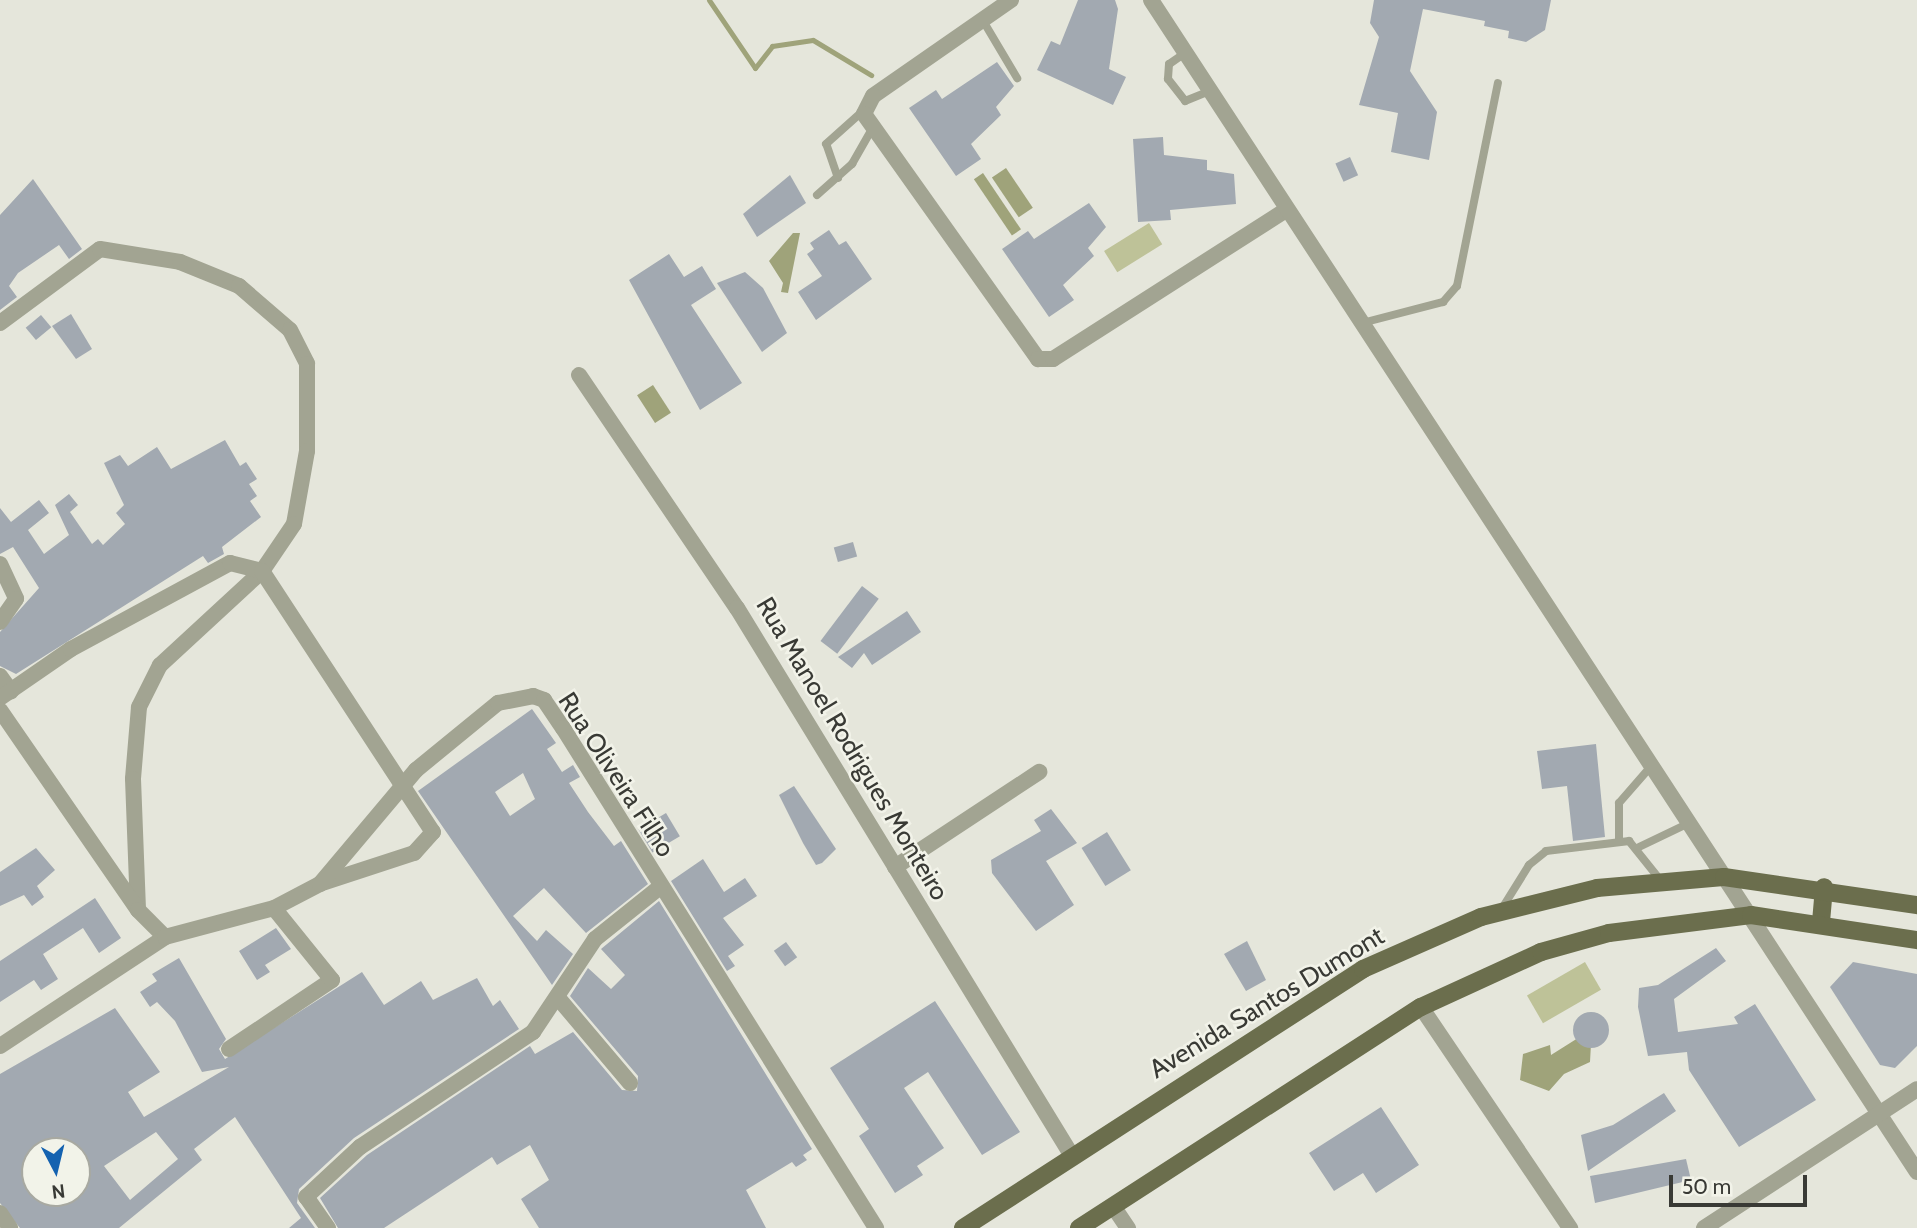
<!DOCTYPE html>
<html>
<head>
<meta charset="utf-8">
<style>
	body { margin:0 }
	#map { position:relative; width:1917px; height:1228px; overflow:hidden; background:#e5e6db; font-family:Cabin,sans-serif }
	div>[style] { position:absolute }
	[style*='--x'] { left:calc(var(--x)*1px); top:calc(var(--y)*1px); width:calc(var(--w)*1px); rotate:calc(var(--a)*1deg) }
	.green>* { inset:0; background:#bec298; transform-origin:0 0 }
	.water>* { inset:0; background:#9fa37a; transform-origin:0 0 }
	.stream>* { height:5px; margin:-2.5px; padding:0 2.5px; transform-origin:2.5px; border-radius:2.5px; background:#9fa37a }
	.building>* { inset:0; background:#a2a9b1; transform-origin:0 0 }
	.round { border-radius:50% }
	.service>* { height:8px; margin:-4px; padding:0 4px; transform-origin:4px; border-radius:4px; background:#a2a492 }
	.minor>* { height:16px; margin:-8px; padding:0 8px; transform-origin:8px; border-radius:8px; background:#a2a492 }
	.primary>* { height:18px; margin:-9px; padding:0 9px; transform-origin:9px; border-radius:9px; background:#6b6e4d }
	span { translate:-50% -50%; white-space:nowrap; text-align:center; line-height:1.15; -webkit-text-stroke:5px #f2f3e9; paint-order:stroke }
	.street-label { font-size:26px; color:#393a35 }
	.north { position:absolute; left:21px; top:1137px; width:70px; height:70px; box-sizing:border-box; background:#f2f3e9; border:2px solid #a8a9a1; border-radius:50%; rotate:173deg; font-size:19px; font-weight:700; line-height:28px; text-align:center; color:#393a35 }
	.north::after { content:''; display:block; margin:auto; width:24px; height:32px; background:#1462b0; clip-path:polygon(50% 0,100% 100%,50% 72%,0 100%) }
	.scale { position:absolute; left:1669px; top:1175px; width:138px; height:32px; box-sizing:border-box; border:4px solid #393a35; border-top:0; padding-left:9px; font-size:21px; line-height:24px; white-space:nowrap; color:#393a35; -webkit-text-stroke:5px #f2f3e9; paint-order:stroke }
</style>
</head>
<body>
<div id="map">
	<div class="green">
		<i style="left:1149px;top:223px;width:25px;height:53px;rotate:58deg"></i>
		<i style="left:1585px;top:962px;width:32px;height:67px;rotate:60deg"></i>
	</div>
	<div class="water">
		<i style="left:1006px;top:168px;width:48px;height:17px;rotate:56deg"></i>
		<i style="left:983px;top:173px;width:68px;height:11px;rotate:56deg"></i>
		<i style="clip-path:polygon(793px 233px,800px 233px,788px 293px,781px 292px,783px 283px,769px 261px)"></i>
		<i style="left:653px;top:385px;width:33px;height:19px;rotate:57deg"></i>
		<i style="clip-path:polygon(1578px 1038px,1591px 1044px,1590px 1062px,1564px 1074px,1549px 1091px,1520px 1080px,1523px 1054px,1550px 1045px,1551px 1055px)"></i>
	</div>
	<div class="stream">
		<i style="--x:709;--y:0;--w:82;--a:55.9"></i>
		<i style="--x:755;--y:68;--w:28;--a:-52"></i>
		<i style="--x:772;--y:46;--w:41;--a:-8.3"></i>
		<i style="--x:813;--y:40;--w:68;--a:31.1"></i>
	</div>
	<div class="building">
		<i style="clip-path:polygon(1078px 0,1115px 0,1118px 9px,1109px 69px,1126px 77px,1113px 105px,1037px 70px,1051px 41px,1060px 45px)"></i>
		<i style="clip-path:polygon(1374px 0,1551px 0,1545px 30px,1526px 42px,1508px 38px,1509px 31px,1484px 26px,1485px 21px,1423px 9px,1410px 71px,1437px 112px,1429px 160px,1391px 152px,1398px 113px,1359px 105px,1379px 37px,1370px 23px)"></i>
		<i style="clip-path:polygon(997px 62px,1014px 86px,996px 107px,1001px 115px,971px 144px,981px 159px,956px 176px,909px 108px,936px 90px,942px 99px)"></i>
		<i style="clip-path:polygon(1163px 137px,1164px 155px,1207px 160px,1207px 170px,1234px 174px,1236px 204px,1170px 210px,1171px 220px,1138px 222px,1133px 139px)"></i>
		<i style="left:1350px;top:157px;width:20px;height:16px;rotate:66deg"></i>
		<i style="clip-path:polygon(790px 175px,806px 203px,757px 237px,743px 214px)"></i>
		<i style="clip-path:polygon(33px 179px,82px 249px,69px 259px,59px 245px,18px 273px,9px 286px,17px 297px,0 310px,0 215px)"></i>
		<i style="clip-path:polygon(1089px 203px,1106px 227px,1088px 248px,1094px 256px,1063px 285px,1074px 300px,1049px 317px,1002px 249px,1028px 231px,1034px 239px)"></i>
		<i style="clip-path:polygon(829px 230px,839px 245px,846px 241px,872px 279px,816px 320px,798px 292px,822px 276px,807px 254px,814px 249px,810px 243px)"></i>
		<i style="clip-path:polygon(669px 254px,684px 277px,702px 266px,716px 289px,691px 305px,742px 383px,700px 410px,629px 280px)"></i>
		<i style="clip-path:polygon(745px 272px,763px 288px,787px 333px,762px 352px,717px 283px)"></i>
		<i style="clip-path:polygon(71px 314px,92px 349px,76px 359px,52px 326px)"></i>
		<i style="left:41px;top:315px;width:16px;height:20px;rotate:50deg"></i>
		<i style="clip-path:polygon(225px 440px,240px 466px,246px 462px,257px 479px,249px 484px,257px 496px,250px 501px,261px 517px,222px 547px,224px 554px,208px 563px,203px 556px,16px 674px,0 666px,0 632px,39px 588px,13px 547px,0 554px,0 508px,11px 522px,39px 500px,49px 513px,28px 530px,44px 554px,69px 535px,55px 505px,69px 494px,78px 505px,70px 512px,92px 544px,98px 539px,103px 545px,125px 524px,116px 513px,124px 505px,104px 463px,120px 455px,128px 466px,157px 447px,171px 469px)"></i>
		<i style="left:853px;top:542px;width:15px;height:20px;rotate:74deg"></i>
		<i style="left:862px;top:586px;width:21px;height:69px;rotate:37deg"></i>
		<i style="clip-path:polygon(907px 611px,921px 632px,872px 665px,864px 653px,852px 668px,838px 657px)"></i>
		<i style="clip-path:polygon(evenodd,532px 709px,556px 743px,547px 749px,562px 772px,573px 765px,580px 777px,569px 783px,588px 812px,614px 846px,621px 841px,648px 884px,586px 933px,544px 888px,513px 916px,537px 941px,546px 930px,573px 954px,552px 985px,418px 791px,532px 709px,523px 773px,535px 799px,510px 816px,495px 792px,523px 773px)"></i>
		<i style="clip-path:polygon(1596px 744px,1605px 837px,1573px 841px,1567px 786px,1542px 789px,1537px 751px)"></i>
		<i style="clip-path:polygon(794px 786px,836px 849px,822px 863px,816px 865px,803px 843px,779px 795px)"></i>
		<i style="clip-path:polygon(1051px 809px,1077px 843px,1046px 861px,1074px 905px,1036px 931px,992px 873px,991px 860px,1041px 831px,1034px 820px)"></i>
		<i style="left:666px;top:813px;width:27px;height:32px;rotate:59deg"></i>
		<i style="left:1107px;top:832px;width:45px;height:30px;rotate:58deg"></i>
		<i style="clip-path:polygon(36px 848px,55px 870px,37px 886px,44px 897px,32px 906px,24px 895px,0 906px,0 872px)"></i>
		<i style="clip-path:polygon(703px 859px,724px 892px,745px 878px,757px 896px,723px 918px,744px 945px,728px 956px,735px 966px,727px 971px,671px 881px)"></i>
		<i style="clip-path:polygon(95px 898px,121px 938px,99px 953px,83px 928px,43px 954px,58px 979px,41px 990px,34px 980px,0 1002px,0 961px)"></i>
		<i style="clip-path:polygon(659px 901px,812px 1149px,803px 1155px,807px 1160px,796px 1167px,792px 1162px,746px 1190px,766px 1228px,539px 1228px,521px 1199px,549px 1180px,530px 1145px,497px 1165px,492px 1157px,384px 1228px,338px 1228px,320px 1198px,367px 1155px,530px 1046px,535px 1054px,573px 1032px,622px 1090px,637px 1091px,638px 1076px,570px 996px,588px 968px,611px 989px,625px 975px,601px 949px)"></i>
		<i style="clip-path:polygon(276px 928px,291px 949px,265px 965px,270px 972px,257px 980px,239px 951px)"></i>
		<i style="clip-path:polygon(1247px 941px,1266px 980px,1246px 991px,1224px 954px)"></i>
		<i style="left:786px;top:942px;width:19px;height:15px;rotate:54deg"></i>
		<i style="clip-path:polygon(1716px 948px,1726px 961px,1674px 999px,1678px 1032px,1738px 1024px,1734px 1017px,1755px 1004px,1816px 1100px,1739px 1147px,1689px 1070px,1687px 1052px,1648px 1056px,1638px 1007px,1639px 988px,1658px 985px)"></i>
		<i style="clip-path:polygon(evenodd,179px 958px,226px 1039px,219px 1049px,225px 1059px,362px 972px,384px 1005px,421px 981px,433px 1000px,477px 978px,493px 1006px,500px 1000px,519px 1029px,354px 1138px,299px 1189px,297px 1203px,315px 1228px,289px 1228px,301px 1218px,235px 1117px,194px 1149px,202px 1160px,119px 1228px,20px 1228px,0 1203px,0 1074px,115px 1008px,160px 1072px,128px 1092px,144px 1117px,229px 1067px,202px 1072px,175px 1021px,157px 1002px,150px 1007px,140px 992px,157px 981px,152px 974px,179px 958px,156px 1132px,178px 1159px,130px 1200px,104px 1166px,156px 1132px,179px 958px,35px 1151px,77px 1151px,77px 1193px,35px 1193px,35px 1151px)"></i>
		<i style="clip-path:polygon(1853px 962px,1917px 974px,1917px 1046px,1895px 1068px,1880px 1065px,1830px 987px)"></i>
		<i style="clip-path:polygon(935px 1001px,1020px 1132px,982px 1155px,928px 1072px,904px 1088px,944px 1148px,917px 1166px,923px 1175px,895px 1193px,859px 1136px,869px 1129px,830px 1068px)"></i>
		<i class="round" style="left:1573px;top:1012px;width:36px;height:36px"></i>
		<i style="clip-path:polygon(1664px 1093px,1676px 1111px,1588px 1171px,1581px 1135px,1613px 1125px)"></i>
		<i style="clip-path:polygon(1381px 1107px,1419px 1165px,1376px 1193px,1363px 1173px,1334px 1191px,1309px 1153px)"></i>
		<i style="clip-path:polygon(1686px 1159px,1691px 1180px,1595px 1203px,1590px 1176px)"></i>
	</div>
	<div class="service">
		<i style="--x:982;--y:19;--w:69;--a:59.3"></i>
		<i style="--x:1185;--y:53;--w:19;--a:145"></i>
		<i style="--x:1169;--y:64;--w:15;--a:94"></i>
		<i style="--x:1168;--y:79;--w:28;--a:52"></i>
		<i style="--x:1185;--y:101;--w:27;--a:-22"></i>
		<i style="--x:838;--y:178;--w:36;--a:-109"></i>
		<i style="--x:826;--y:144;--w:51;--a:-41.8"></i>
		<i style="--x:817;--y:195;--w:47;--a:-41.5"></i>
		<i style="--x:852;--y:164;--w:40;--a:-60.3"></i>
		<i style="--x:1362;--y:323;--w:84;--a:-14.5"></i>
		<i style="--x:1443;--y:302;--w:21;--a:-49"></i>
		<i style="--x:1457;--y:286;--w:207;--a:-78.6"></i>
		<i style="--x:1619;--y:841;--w:38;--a:-90"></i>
		<i style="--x:1619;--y:803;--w:50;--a:-49"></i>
		<i style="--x:1639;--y:847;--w:55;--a:-25.6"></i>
		<i style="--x:1501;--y:910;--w:53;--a:-58.1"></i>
		<i style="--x:1529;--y:865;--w:22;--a:-39"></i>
		<i style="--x:1546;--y:851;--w:84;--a:-6.9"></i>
		<i style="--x:1629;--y:841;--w:51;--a:51.3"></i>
	</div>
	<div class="minor">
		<i style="--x:1011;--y:0;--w:168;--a:145.2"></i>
		<i style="--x:873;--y:96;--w:20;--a:117"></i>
		<i style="--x:864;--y:114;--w:301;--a:54.6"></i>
		<i style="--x:1038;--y:359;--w:15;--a:0"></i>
		<i style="--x:1053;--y:359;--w:277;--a:-32.6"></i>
		<i style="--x:1151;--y:0;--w:1400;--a:56.83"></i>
		<i style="--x:0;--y:323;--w:124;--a:-36.5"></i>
		<i style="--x:100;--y:249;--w:81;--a:9.2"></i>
		<i style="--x:180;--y:262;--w:64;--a:22.1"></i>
		<i style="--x:239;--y:286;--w:67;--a:40.8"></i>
		<i style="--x:290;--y:330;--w:38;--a:63"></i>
		<i style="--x:307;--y:364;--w:87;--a:90"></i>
		<i style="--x:307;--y:451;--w:74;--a:100.1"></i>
		<i style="--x:294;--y:524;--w:57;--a:124.2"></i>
		<i style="--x:262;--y:571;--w:139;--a:137.3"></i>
		<i style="--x:160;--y:665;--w:47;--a:116.6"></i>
		<i style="--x:139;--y:707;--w:72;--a:94.8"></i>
		<i style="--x:133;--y:779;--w:131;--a:87.8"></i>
		<i style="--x:579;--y:375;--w:282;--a:55.9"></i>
		<i style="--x:737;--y:608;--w:642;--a:58.56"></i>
		<i style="--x:0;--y:564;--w:38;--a:65"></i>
		<i style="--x:16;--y:599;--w:28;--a:125"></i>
		<i style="--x:0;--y:676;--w:19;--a:54"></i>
		<i style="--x:0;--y:698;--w:86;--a:-34.6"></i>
		<i style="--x:71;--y:649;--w:181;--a:-28.4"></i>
		<i style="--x:230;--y:563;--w:33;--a:14"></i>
		<i style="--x:262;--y:571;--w:312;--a:56.8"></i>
		<i style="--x:433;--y:832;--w:28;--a:132"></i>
		<i style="--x:414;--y:853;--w:97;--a:161.9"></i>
		<i style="--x:0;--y:710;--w:243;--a:55.4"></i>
		<i style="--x:138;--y:910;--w:38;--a:45"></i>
		<i style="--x:895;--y:867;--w:173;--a:-33.4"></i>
		<i style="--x:559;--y:999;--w:110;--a:49.8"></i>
		<i style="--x:1421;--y:1007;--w:267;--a:56"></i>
		<i style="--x:0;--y:1046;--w:198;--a:-33.4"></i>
		<i style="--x:165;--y:937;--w:113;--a:-14.9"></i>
		<i style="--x:274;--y:908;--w:52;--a:-27.6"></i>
		<i style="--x:320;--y:884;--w:149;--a:-49.9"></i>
		<i style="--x:416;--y:770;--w:106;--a:-39.3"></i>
		<i style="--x:498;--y:703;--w:36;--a:-11"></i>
		<i style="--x:533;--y:696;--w:12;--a:20"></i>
		<i style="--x:544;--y:700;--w:34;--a:56"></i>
		<i style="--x:563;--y:728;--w:590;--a:57.95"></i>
		<i style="--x:229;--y:1049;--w:124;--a:-33.8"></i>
		<i style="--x:332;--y:980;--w:92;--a:-128.9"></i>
		<i style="--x:1113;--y:1206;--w:27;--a:56"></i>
		<i style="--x:0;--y:1213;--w:18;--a:56"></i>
		<i style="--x:328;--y:1228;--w:38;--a:-125"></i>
		<i style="--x:306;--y:1197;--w:74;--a:-42.8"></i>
		<i style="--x:360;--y:1147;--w:208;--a:-33.6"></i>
		<i style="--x:533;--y:1032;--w:112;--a:-56.3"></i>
		<i style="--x:595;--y:939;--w:82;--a:-38.6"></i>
		<i style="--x:1704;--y:1228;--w:254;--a:-33.1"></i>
	</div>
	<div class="primary">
		<i style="--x:1821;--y:922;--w:35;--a:-85"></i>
		<i style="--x:963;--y:1228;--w:477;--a:-32.9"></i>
		<i style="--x:1363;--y:969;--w:129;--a:-23.8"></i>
		<i style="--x:1481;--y:917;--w:120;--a:-14"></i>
		<i style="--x:1597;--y:888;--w:127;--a:-5"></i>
		<i style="--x:1724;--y:877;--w:195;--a:8.3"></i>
		<i style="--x:1079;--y:1228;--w:407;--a:-32.9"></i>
		<i style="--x:1421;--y:1007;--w:132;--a:-24.6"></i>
		<i style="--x:1541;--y:952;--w:71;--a:-15.6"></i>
		<i style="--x:1609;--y:933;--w:143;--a:-7.2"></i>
		<i style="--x:1751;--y:915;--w:168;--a:8.6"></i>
	</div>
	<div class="street-label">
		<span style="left:852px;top:749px;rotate:59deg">Rua Manoel Rodrigues Monteiro</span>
		<span style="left:616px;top:775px;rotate:57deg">Rua Oliveira Filho</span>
		<span style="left:1267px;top:1003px;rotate:-31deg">Avenida Santos Dumont</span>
	</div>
	<div class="north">N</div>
	<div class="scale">50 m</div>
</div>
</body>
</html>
